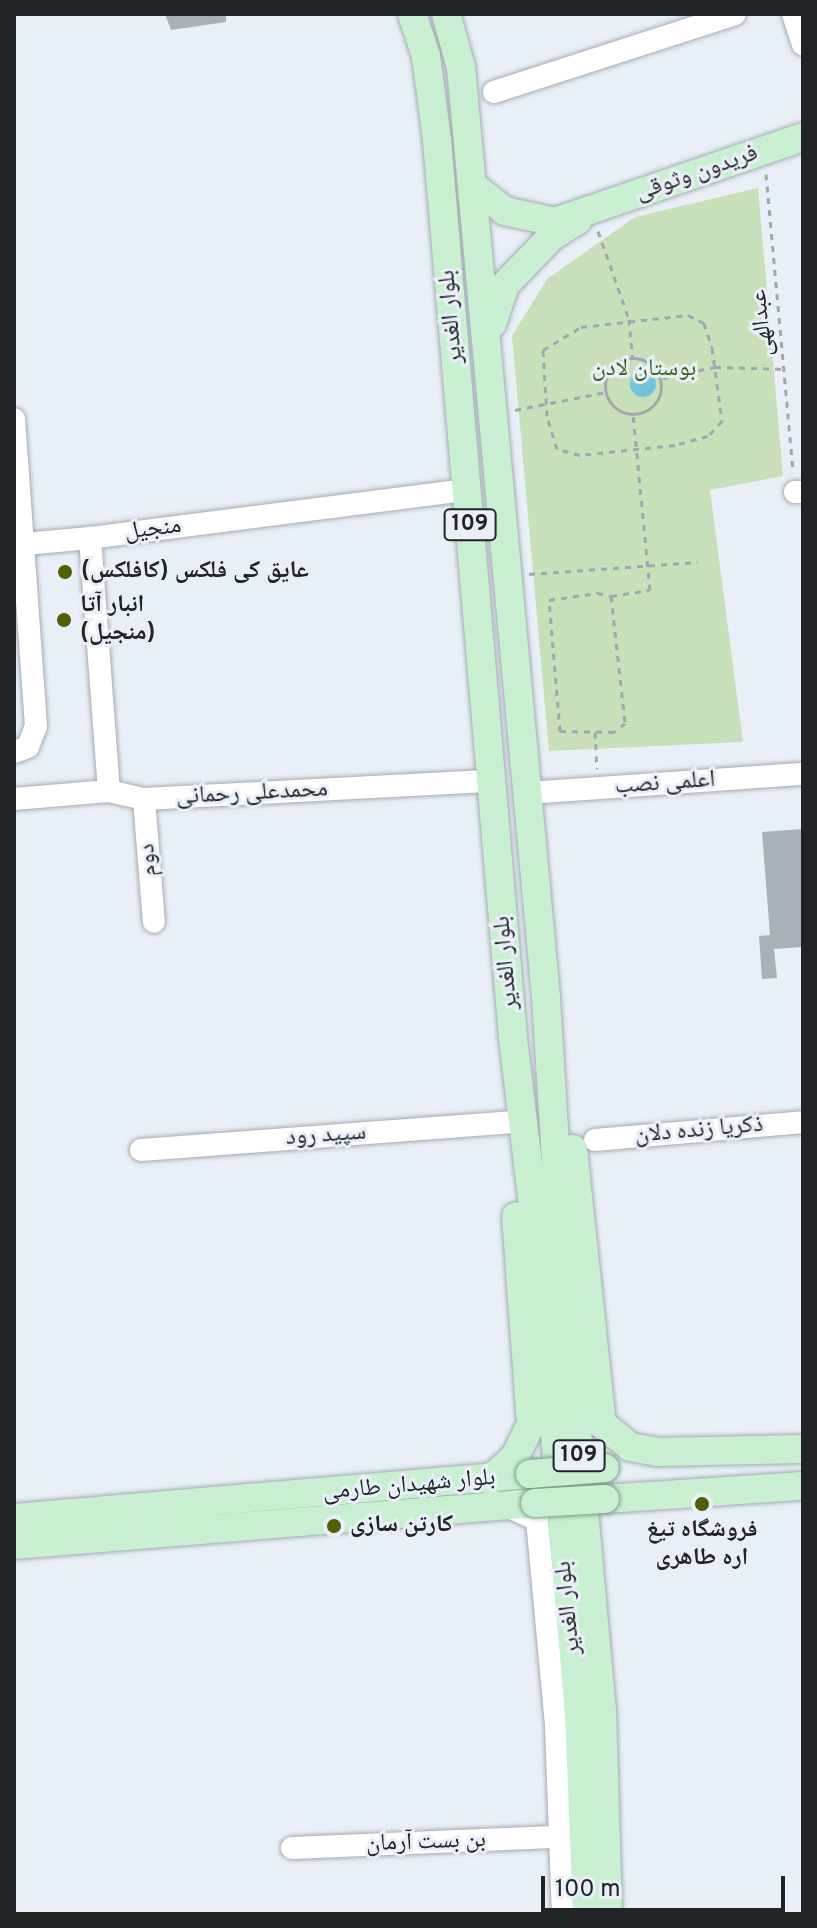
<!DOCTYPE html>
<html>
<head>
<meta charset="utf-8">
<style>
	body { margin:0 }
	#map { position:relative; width:817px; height:1928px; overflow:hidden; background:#e8eff7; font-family:Overpass,"Noto Naskh Arabic",sans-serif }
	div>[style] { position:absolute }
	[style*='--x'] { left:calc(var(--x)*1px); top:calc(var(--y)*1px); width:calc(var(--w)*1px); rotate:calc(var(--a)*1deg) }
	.green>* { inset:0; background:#c8e0ba }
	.water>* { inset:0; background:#75c2dc }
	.round { border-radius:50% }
	.building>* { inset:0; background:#aab0b8 }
	.path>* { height:3px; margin-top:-1.5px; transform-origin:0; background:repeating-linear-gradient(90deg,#a2a7ad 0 6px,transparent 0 12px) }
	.path>.ring { margin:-1.5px; padding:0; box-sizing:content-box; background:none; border:3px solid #a2a7ad; border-radius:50% }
	.roads { filter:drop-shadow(0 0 2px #a5abb3) drop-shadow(0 0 2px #a5abb3) }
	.minor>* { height:22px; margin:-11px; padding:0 11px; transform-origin:11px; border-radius:11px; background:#fff }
	.major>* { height:28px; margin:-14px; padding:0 14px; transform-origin:14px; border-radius:14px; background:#c9efd1 }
	.bridges { filter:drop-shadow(0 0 2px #77a181) drop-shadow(0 0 2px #77a181) }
	.major-bridge>* { height:28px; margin:-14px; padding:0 14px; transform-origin:14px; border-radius:14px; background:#c9efd1 }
	.dots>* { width:22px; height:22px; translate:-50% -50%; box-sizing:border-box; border:4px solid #e8eff7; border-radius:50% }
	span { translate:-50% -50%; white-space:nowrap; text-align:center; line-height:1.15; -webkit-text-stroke:6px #e8eff7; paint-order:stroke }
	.shield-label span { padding:2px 6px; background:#e8eff7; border:2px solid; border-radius:6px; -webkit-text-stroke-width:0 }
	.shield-label { font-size:22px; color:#212427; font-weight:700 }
	.street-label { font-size:24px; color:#212427 }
	.park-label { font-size:24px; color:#396216 }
	.poi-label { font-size:24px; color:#212427; font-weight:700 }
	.left { translate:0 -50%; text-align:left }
	.frame { position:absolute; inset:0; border:16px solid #212427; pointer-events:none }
	.scale { position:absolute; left:541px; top:1876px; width:244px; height:36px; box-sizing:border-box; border:4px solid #212427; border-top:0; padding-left:10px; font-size:24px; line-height:28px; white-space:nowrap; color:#212427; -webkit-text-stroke:6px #e8eff7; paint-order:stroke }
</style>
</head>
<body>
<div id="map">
	<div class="green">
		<i style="clip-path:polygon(758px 188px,783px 476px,710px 490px,743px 742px,549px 751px,512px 336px,547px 279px,635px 217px)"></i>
	</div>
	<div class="water">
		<i class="round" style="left:630px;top:371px;width:26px;height:26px"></i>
	</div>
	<div class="building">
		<i style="clip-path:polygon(165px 14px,226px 14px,226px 22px,171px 30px)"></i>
		<i style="clip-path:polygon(803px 829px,803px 947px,774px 949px,777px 978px,762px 979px,759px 936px,770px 935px,762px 832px)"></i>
	</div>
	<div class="path">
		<i style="--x:766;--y:174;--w:300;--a:84.8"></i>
		<i style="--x:598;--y:231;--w:93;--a:70.6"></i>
		<i style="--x:629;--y:319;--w:38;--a:85"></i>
		<i style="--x:688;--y:315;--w:18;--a:27"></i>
		<i style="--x:704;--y:323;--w:26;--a:72"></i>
		<i style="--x:712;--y:348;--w:74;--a:82.2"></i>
		<i style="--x:722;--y:421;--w:21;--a:133"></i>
		<i style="--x:708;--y:436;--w:34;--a:165"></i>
		<i style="--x:675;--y:445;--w:96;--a:174"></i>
		<i style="--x:580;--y:455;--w:24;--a:-165"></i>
		<i style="--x:557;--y:449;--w:34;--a:-107"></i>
		<i style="--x:547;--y:416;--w:66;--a:-93.5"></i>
		<i style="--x:543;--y:350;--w:44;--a:-31.2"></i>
		<i style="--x:581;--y:327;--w:108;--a:-6.4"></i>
		<i class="ring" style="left:605px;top:358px;width:53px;height:53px"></i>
		<i style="--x:663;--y:378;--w:53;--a:-11.9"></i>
		<i style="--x:715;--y:367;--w:70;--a:1.6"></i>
		<i style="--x:515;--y:410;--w:93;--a:-11.2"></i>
		<i style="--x:529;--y:574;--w:169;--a:-4.1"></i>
		<i style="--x:597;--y:593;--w:14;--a:12"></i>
		<i style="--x:611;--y:596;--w:128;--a:83.7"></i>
		<i style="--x:625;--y:723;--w:14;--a:141"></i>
		<i style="--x:614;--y:732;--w:54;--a:-178.9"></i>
		<i style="--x:560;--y:731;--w:131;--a:-94.8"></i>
		<i style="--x:549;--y:600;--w:49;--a:-8.3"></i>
		<i style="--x:611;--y:596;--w:39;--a:-9"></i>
		<i style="--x:650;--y:590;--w:177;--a:-95.5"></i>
		<i style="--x:595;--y:732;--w:37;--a:87"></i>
	</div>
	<div class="roads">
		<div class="minor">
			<i style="--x:793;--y:14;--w:32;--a:72"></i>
			<i style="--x:494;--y:92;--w:253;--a:-17.9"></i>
			<i style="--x:14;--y:419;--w:308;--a:85.9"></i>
			<i style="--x:36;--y:726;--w:22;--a:111"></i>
			<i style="--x:28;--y:747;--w:15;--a:160"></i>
			<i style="--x:795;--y:492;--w:8;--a:0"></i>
			<i style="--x:14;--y:545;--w:76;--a:-5.3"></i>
			<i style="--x:109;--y:791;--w:254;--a:-94.3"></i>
			<i style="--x:90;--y:538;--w:380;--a:-7.3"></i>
			<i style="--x:528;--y:793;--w:276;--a:-4"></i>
			<i style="--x:14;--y:799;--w:95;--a:-4.8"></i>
			<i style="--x:109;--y:791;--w:36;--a:13"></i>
			<i style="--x:144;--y:799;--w:348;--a:-3"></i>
			<i style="--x:144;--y:799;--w:123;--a:85.4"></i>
			<i style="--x:595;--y:1140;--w:209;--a:-4.9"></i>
			<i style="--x:141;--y:1150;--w:371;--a:-4.3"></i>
			<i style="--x:505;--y:1505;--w:35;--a:25"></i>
			<i style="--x:537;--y:1520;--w:207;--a:84.7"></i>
			<i style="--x:556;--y:1726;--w:188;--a:87.9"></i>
			<i style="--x:292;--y:1848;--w:268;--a:-2.4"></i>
		</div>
		<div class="major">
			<i style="--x:412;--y:14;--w:44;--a:71.6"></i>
			<i style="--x:426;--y:56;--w:85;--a:82.5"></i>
			<i style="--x:437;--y:140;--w:901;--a:85.16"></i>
			<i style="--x:513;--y:1038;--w:247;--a:83.2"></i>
			<i style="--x:542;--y:1283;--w:432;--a:85.1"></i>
			<i style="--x:579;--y:1713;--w:201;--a:87.7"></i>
			<i style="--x:446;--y:14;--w:55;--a:74.2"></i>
			<i style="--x:461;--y:67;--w:935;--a:84.78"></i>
			<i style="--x:546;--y:998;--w:278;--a:86.5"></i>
			<i style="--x:563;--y:1275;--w:436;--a:84.9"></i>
			<i style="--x:602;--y:1709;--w:205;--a:88.3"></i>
			<i style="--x:473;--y:186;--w:41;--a:38"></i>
			<i style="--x:505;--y:211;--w:51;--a:12.4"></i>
			<i style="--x:555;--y:222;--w:262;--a:-18.9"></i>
			<i style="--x:492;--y:324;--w:41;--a:-71.6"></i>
			<i style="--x:505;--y:285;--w:66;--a:-46.2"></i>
			<i style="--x:551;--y:237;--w:31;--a:-32"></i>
			<i style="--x:573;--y:1149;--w:277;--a:84"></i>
			<i style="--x:602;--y:1424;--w:36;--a:39"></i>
			<i style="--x:630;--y:1447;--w:28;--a:10"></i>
			<i style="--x:658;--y:1452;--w:145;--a:-1.2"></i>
			<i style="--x:490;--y:1480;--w:34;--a:-43"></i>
			<i style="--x:515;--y:1457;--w:37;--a:-64"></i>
			<i style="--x:531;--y:1424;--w:208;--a:-94.1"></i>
			<i style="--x:605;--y:1499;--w:198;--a:-3.8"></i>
			<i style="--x:14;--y:1518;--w:518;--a:-4.87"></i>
			<i style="--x:14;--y:1545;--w:523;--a:-4.61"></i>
		</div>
	</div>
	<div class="bridges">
		<div class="major-bridge">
			<i style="--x:530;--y:1474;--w:75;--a:-4.6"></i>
			<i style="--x:535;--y:1503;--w:70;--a:-3.3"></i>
		</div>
	</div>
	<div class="dots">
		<i style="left:65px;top:572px;background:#506002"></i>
		<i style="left:64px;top:620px;background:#506002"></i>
		<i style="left:702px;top:1504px;background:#506002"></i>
		<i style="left:334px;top:1526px;background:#506002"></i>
	</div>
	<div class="shield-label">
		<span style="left:470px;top:525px">109</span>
		<span style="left:579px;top:1456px">109</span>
	</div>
	<div class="street-label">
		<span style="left:697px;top:174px;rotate:-19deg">فریدون وثوقی</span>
		<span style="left:452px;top:317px;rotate:-95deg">بلوار الغدیر</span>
		<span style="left:763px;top:323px;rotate:-96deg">عبدالهی</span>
		<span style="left:153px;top:530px;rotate:-7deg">منجیل</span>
		<span style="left:665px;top:784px;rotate:-4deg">اعلمی نصب</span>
		<span style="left:252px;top:794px;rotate:-3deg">محمدعلی رحمانی</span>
		<span style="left:149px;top:860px;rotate:-94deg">دوم</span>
		<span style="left:507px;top:963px;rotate:-95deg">بلوار الغدیر</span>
		<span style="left:699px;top:1131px;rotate:-5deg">ذکریا زنده دلان</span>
		<span style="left:326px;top:1136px;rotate:-4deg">سپید رود</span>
		<span style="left:409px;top:1486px;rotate:-5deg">بلوار شهیدان طارمی</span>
		<span style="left:569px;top:1608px;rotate:-96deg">بلوار الغدیر</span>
		<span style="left:426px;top:1843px;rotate:-2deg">بن بست آرمان</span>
	</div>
	<div class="park-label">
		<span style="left:644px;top:370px">بوستان لادن</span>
	</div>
	<div class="poi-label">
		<span class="left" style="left:81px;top:572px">عایق کی فلکس (کافلکس)</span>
		<span class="left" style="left:80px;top:620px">انبار آتا<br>(منجیل)</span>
		<span class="left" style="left:350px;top:1526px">کارتن سازی</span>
		<span style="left:702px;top:1545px">فروشگاه تیغ<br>اره طاهری</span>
	</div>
	<div class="frame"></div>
	<div class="scale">100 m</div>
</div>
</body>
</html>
